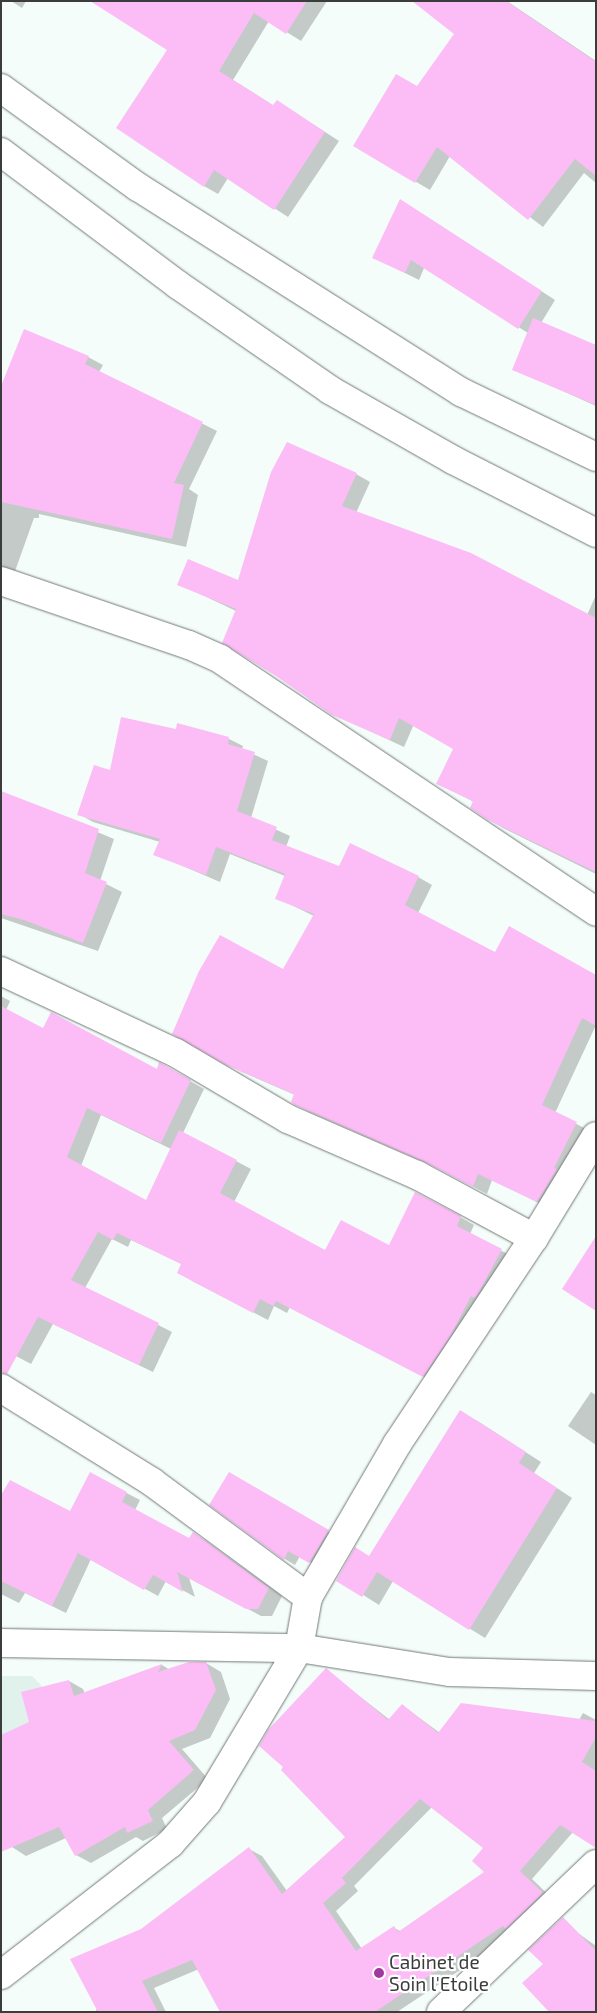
<!DOCTYPE html>
<html>
<head>
<meta charset="utf-8">
<style>
	body { margin:0 }
	#map { position:relative; width:597px; height:2013px; overflow:hidden; background:#f4fdfa; font-family:"Exo 2",sans-serif }
	div>[style] { position:absolute }
	[style*='--x'] { left:calc(var(--x)*1px); top:calc(var(--y)*1px); width:calc(var(--w)*1px); rotate:calc(var(--a)*1deg) }
	.built>* { inset:0; background:#e1f2ed }
	.shadow>* { inset:0; background:#0003 }
	.building>* { inset:0; background:#fcbcf6 }
	.roads { filter:drop-shadow(0 0 1px #727977) drop-shadow(0 0 1px #727977) }
	.street>* { height:28px; margin:-14px; padding:0 14px; transform-origin:14px; border-radius:14px; background:#fff }
	.secondary>* { height:28px; margin:-14px; padding:0 14px; transform-origin:14px; border-radius:14px; background:#fff }
	.primary>* { height:28px; margin:-14px; padding:0 14px; transform-origin:14px; border-radius:14px; background:#fff }
	.dots>* { width:14px; height:14px; translate:-50% -50%; box-sizing:border-box; border:2px solid #fff; border-radius:50% }
	span { translate:-50% -50%; white-space:nowrap; text-align:center; line-height:1.15; -webkit-text-stroke:4.5px #fff; paint-order:stroke }
	.poi-label { font-size:19px; color:#3a3d3c }
	.left { translate:0 -50%; text-align:left }
	.frame { position:absolute; inset:0; border:2px solid #3a3d3c; pointer-events:none }
</style>
</head>
<body>
<div id="map">
	<div class="built">
		<i style="clip-path:polygon(1px 1676px,32px 1676px,41px 1685px,49px 1711px,1px 1791px)"></i>
	</div>
	<div class="shadow">
		<i style="clip-path:polygon(11px 1px,26px 1px,22px 8px)"></i>
		<i style="clip-path:polygon(212px 1px,327px 1px,301px 41px,269px 21px,233px 80px,274px 106px,277px 101px,339px 141px,288px 217px,228px 178px,218px 194px,204px 186px)"></i>
		<i style="clip-path:polygon(414px 1px,507px 1px,596px 61px,596px 183px,584px 173px,543px 227px,450px 156px,430px 190px,355px 146px,417px 87px,456px 34px)"></i>
		<i style="clip-path:polygon(413px 208px,555px 300px,541px 323px,596px 346px,596px 406px,514px 369px,528px 333px,424px 268px,419px 280px,373px 257px)"></i>
		<i style="clip-path:polygon(88px 357px,103px 365px,99px 372px,217px 431px,189px 489px,198px 495px,186px 547px,39px 514px,39px 518px,34px 518px,14px 574px,1px 571px,1px 389px)"></i>
		<i style="clip-path:polygon(356px 474px,370px 482px,356px 513px,587px 615px,596px 595px,596px 874px,503px 828px,488px 819px,474px 802px,437px 783px,455px 748px,414px 724px,404px 747px,333px 714px,236px 611px,179px 584px,239px 582px)"></i>
		<i style="clip-path:polygon(178px 724px,229px 739px,243px 746px,242px 749px,268px 761px,251px 818px,290px 836px,286px 847px,340px 868px,418px 877px,432px 885px,418px 913px,596px 1025px,555px 1113px,592px 1132px,551px 1209px,492px 1180px,487px 1194px,438px 1168px,310px 1112px,292px 1102px,295px 1095px,242px 1072px,173px 1033px,283px 971px,314px 916px,277px 898px,285px 876px,230px 854px,220px 882px,155px 854px,160px 842px,93px 822px,79px 814px,110px 772px,176px 730px)"></i>
		<i style="clip-path:polygon(1px 792px,114px 839px,100px 881px,122px 892px,98px 951px,1px 918px)"></i>
		<i style="clip-path:polygon(evenodd,1px 996px,10px 1001px,6px 1010px,43px 1029px,157px 1070px,160px 1064px,204px 1089px,183px 1133px,251px 1169px,234px 1202px,326px 1252px,390px 1247px,460px 1217px,474px 1225px,470px 1234px,515px 1258px,438px 1384px,290px 1307px,287px 1313px,274px 1306px,268px 1320px,192px 1281px,182px 1264px,131px 1240px,128px 1247px,112px 1239px,85px 1288px,172px 1332px,153px 1372px,53px 1324px,31px 1364px,1px 1348px,1px 996px,101px 1115px,171px 1149px,146px 1202px,81px 1166px,101px 1115px)"></i>
		<i style="clip-path:polygon(591px 1392px,596px 1395px,596px 1445px,568px 1426px)"></i>
		<i style="clip-path:polygon(476px 1420px,541px 1462px,534px 1473px,572px 1498px,485px 1638px,393px 1581px,379px 1605px,338px 1579px,370px 1557px)"></i>
		<i style="clip-path:polygon(230px 1473px,339px 1538px,321px 1569px,300px 1556px,295px 1565px,285px 1559px)"></i>
		<i style="clip-path:polygon(90px 1474px,140px 1500px,135px 1510px,189px 1540px,193px 1533px,206px 1541px,282px 1596px,272px 1616px,261px 1616px,189px 1578px,195px 1597px,166px 1581px,158px 1596px,91px 1559px,66px 1613px,25px 1593px,19px 1603px,1px 1594px,1px 1498px,70px 1513px)"></i>
		<i style="clip-path:polygon(206px 1663px,221px 1672px,230px 1699px,210px 1738px,182px 1749px,208px 1779px,162px 1818px,167px 1829px,143px 1841px,136px 1837px,91px 1863px,76px 1855px,66px 1838px,26px 1856px,12px 1847px,31px 1723px,69px 1681px,83px 1689px,85px 1694px,162px 1665px,170px 1670px)"></i>
		<i style="clip-path:polygon(evenodd,326px 1670px,390px 1720px,402px 1705px,440px 1733px,579px 1720px,583px 1713px,596px 1720px,596px 1847px,573px 1832px,532px 1879px,555px 1901px,516px 1933px,397px 2012px,221px 2012px,199px 1969px,154px 1988px,166px 2012px,95px 2012px,142px 1930px,249px 1849px,262px 1856px,287px 1891px,347px 1838px,326px 1670px,432px 1807px,485px 1848px,486px 1872px,402px 1932px,394px 1928px,362px 1949px,336px 1911px,358px 1891px,354px 1886px,432px 1807px)"></i>
		<i style="clip-path:polygon(578px 1933px,596px 1946px,596px 2012px)"></i>
	</div>
	<div class="building">
		<i style="clip-path:polygon(90px 1px,307px 1px,286px 34px,254px 13px,219px 71px,273px 105px,277px 100px,325px 132px,274px 210px,214px 170px,204px 187px,116px 128px,167px 50px)"></i>
		<i style="clip-path:polygon(412px 1px,506px 1px,596px 62px,596px 176px,575px 159px,528px 220px,437px 147px,415px 183px,353px 146px,396px 74px,417px 86px,454px 34px)"></i>
		<i style="clip-path:polygon(400px 199px,542px 291px,518px 329px,411px 260px,405px 273px,372px 258px)"></i>
		<i style="clip-path:polygon(533px 318px,596px 345px,596px 405px,512px 370px)"></i>
		<i style="clip-path:polygon(24px 329px,89px 356px,85px 364px,203px 422px,174px 483px,184px 485px,172px 539px,1px 502px,1px 386px)"></i>
		<i style="clip-path:polygon(287px 442px,357px 473px,342px 506px,471px 553px,596px 618px,596px 872px,488px 820px,470px 808px,473px 801px,436px 784px,453px 749px,399px 718px,390px 740px,332px 715px,276px 676px,222px 643px,236px 609px,177px 585px,188px 559px,238px 580px,271px 472px)"></i>
		<i style="clip-path:polygon(121px 717px,176px 729px,177px 723px,229px 737px,228px 744px,255px 752px,237px 811px,277px 827px,272px 840px,339px 866px,350px 843px,419px 876px,405px 905px,495px 952px,509px 926px,596px 975px,596px 1026px,582px 1018px,542px 1105px,577px 1122px,554px 1168px,557px 1169px,537px 1202px,478px 1174px,473px 1187px,423px 1161px,295px 1105px,291px 1102px,294px 1094px,226px 1065px,172px 1034px,199px 971px,220px 935px,283px 969px,314px 914px,275px 899px,285px 874px,216px 847px,206px 875px,153px 855px,160px 839px,77px 815px,94px 765px,110px 770px)"></i>
		<i style="clip-path:polygon(1px 791px,99px 829px,85px 873px,107px 882px,83px 943px,24px 920px,1px 914px)"></i>
		<i style="clip-path:polygon(1px 1006px,43px 1028px,51px 1012px,157px 1069px,159px 1062px,191px 1080px,161px 1143px,87px 1108px,67px 1157px,146px 1200px,179px 1130px,237px 1160px,220px 1193px,325px 1250px,341px 1220px,389px 1245px,415px 1192px,461px 1216px,457px 1226px,502px 1249px,479px 1292px,475px 1298px,471px 1296px,450px 1337px,423px 1377px,276px 1301px,273px 1306px,260px 1299px,253px 1313px,177px 1273px,181px 1264px,117px 1233px,113px 1240px,98px 1232px,71px 1280px,159px 1323px,139px 1365px,38px 1317px,7px 1374px,1px 1372px)"></i>
		<i style="clip-path:polygon(596px 1236px,596px 1311px,562px 1289px)"></i>
		<i style="clip-path:polygon(460px 1410px,526px 1452px,519px 1463px,557px 1488px,469px 1630px,377px 1572px,362px 1597px,336px 1581px,355px 1547px,369px 1556px)"></i>
		<i style="clip-path:polygon(90px 1472px,127px 1492px,122px 1502px,189px 1538px,193px 1532px,269px 1588px,258px 1609px,246px 1609px,177px 1572px,183px 1592px,153px 1575px,144px 1590px,78px 1553px,52px 1606px,1px 1581px,1px 1495px,10px 1480px,70px 1511px)"></i>
		<i style="clip-path:polygon(229px 1472px,329px 1530px,309px 1563px,288px 1551px,284px 1560px,209px 1505px)"></i>
		<i style="clip-path:polygon(189px 1662px,206px 1662px,216px 1690px,195px 1730px,169px 1741px,194px 1770px,148px 1810px,153px 1821px,127px 1833px,125px 1827px,75px 1856px,59px 1827px,1px 1852px,1px 1735px,29px 1722px,21px 1692px,69px 1680px,74px 1696px,162px 1664px,158px 1672px)"></i>
		<i style="clip-path:polygon(evenodd,326px 1668px,388px 1720px,402px 1704px,438px 1733px,461px 1703px,596px 1721px,596px 1737px,582px 1762px,596px 1771px,596px 1848px,560px 1825px,520px 1871px,543px 1893px,506px 1929px,503px 1926px,375px 2012px,220px 2012px,192px 1960px,142px 1981px,158px 2012px,98px 2012px,70px 1959px,141px 1929px,249px 1847px,282px 1894px,345px 1837px,281px 1770px,283px 1767px,259px 1746px,268px 1730px,326px 1668px,420px 1799px,483px 1848px,472px 1861px,484px 1872px,398px 1932px,394px 1926px,356px 1951px,323px 1903px,346px 1883px,342px 1878px,420px 1799px)"></i>
		<i style="clip-path:polygon(563px 1917px,596px 1951px,596px 2012px,549px 2012px,522px 1983px,543px 1964px,528px 1950px)"></i>
	</div>
	<div class="roads">
		<div class="street">
			<i style="--x:1;--y:581;--w:199;--a:18.8"></i>
			<i style="--x:189;--y:645;--w:34;--a:24"></i>
			<i style="--x:220;--y:659;--w:453;--a:33.9"></i>
			<i style="--x:1;--y:971;--w:193;--a:25.1"></i>
			<i style="--x:176;--y:1053;--w:130;--a:30.5"></i>
			<i style="--x:288;--y:1119;--w:141;--a:23.5"></i>
			<i style="--x:417;--y:1175;--w:133;--a:28.3"></i>
			<i style="--x:1;--y:1388;--w:178;--a:31.9"></i>
			<i style="--x:152;--y:1482;--w:194;--a:36.4"></i>
			<i style="--x:1;--y:1975;--w:214;--a:-37.8"></i>
			<i style="--x:170;--y:1844;--w:56;--a:-48.6"></i>
			<i style="--x:207;--y:1802;--w:179;--a:-59.1"></i>
			<i style="--x:299;--y:1648;--w:52;--a:-80"></i>
			<i style="--x:308;--y:1597;--w:177;--a:-59.8"></i>
			<i style="--x:397;--y:1444;--w:247;--a:-56.4"></i>
			<i style="--x:534;--y:1238;--w:119;--a:-58.7"></i>
			<i style="--x:441;--y:2012;--w:214;--a:-43.7"></i>
		</div>
		<div class="secondary">
			<i style="--x:1;--y:1643;--w:298;--a:1"></i>
			<i style="--x:299;--y:1648;--w:152;--a:9.1"></i>
			<i style="--x:449;--y:1672;--w:147;--a:1.6"></i>
		</div>
		<div class="primary">
			<i style="--x:1;--y:88;--w:169;--a:35.9"></i>
			<i style="--x:138;--y:187;--w:383;--a:32.4"></i>
			<i style="--x:461;--y:392;--w:150;--a:25.7"></i>
			<i style="--x:1;--y:152;--w:221;--a:36.9"></i>
			<i style="--x:178;--y:285;--w:185;--a:34.6"></i>
			<i style="--x:330;--y:390;--w:142;--a:29.6"></i>
			<i style="--x:453;--y:460;--w:161;--a:27"></i>
		</div>
	</div>
	<div class="dots">
		<i style="left:379px;top:1973px;background:#a1399c"></i>
	</div>
	<div class="poi-label">
		<span class="left" style="left:389px;top:1973px">Cabinet de<br>Soin l'Etoile</span>
	</div>
	<div class="frame"></div>
</div>
</body>
</html>
